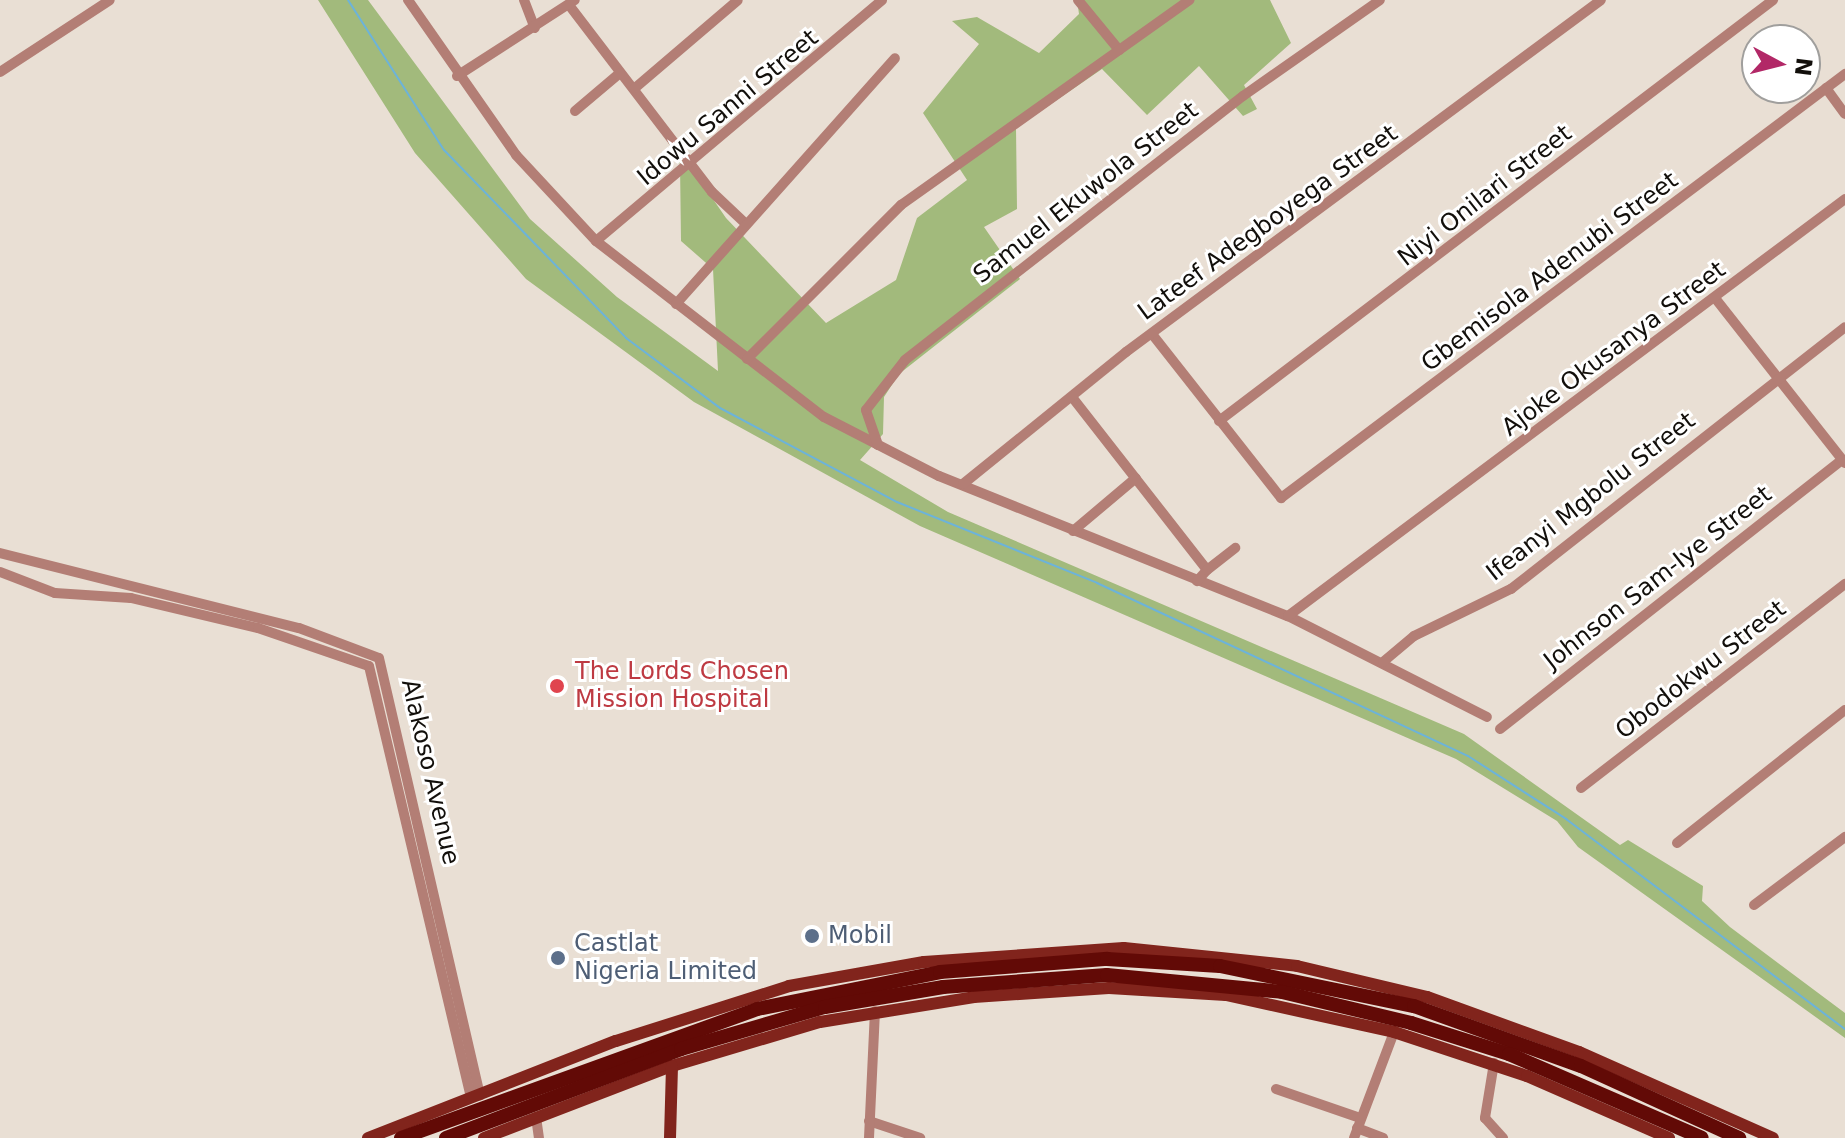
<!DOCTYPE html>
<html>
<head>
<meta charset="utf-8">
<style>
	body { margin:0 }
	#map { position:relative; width:1845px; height:1138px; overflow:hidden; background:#e9dfd4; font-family:"DejaVu Sans",sans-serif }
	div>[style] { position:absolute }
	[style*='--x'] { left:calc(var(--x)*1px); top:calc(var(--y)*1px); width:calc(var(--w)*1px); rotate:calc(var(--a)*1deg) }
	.green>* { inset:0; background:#a2ba7c }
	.stream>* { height:2px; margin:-1px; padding:0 1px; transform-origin:1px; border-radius:1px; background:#6cb3da }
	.minor>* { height:10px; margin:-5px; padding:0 5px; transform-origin:5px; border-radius:5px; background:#b37e75 }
	.major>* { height:12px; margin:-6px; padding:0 6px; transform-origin:6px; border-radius:6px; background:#81241c }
	.highway>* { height:14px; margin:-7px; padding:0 7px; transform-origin:7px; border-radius:7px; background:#620a06 }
	.dots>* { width:22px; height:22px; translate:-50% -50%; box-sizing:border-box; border:4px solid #fff; border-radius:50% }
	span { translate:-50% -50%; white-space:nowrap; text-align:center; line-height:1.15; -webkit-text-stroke:6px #fff; paint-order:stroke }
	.street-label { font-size:24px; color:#120f0b }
	.health-label { font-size:24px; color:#be3a42 }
	.left { translate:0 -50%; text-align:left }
	.service-label { font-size:24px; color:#4e5e75 }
	.north { position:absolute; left:1741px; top:24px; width:80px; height:80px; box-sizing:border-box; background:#fff; border:2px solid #a09f9d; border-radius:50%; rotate:97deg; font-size:22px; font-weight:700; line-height:32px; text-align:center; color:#120f0b }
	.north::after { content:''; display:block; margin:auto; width:28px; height:36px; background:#b22867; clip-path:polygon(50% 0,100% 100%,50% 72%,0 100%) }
</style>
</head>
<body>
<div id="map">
	<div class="green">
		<i style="clip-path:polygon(318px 0,368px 0,530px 219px,617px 297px,718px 371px,713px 269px,681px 241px,680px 164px,644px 99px,726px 218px,826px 323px,896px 280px,917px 218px,967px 180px,923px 113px,979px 44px,952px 21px,977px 17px,1039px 53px,1079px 14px,1077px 0,1270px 0,1291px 43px,1244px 85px,1257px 109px,1243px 116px,1199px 66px,1147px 115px,1102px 69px,1016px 128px,1017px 209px,984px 227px,1020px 279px,899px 374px,884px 397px,883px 434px,860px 460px,948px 512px,1464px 734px,1620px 845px,1628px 840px,1703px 886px,1702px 901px,1730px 927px,1845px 1013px,1845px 1038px,1578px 847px,1557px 821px,1456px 759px,920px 526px,694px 402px,526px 279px,415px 153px)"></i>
	</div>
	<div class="stream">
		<i style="--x:348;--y:0;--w:178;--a:57.4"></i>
		<i style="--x:444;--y:150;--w:262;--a:45.9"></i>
		<i style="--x:626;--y:338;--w:117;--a:36.7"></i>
		<i style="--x:720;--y:408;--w:200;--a:28"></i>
		<i style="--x:897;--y:502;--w:216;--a:22"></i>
		<i style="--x:1097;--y:583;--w:409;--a:25"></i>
		<i style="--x:1468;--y:756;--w:117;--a:32.7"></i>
		<i style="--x:1566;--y:819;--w:349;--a:37"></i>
	</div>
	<div class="minor">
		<i style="--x:408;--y:0;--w:189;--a:55.1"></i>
		<i style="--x:516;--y:155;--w:117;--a:47.1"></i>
		<i style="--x:596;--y:241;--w:288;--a:37.7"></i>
		<i style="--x:824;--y:417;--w:129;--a:27.2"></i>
		<i style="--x:939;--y:476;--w:376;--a:21.9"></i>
		<i style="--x:1288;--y:616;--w:223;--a:26.9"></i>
		<i style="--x:524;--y:0;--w:30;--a:69"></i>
		<i style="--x:1078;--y:0;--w:65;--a:50.6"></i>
		<i style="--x:569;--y:5;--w:235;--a:52.6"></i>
		<i style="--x:712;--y:192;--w:45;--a:43.2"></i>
		<i style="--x:0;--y:72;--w:131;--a:-33.2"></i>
		<i style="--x:457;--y:76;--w:140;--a:-32.8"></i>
		<i style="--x:635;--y:88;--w:135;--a:-40.5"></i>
		<i style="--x:1826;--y:88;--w:32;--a:54"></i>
		<i style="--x:575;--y:111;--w:59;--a:-40.2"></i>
		<i style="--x:596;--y:241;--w:374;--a:-40.1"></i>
		<i style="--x:1715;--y:298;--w:210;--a:51.8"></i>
		<i style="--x:676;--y:304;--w:329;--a:-48.3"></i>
		<i style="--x:1152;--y:334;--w:209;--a:51.8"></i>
		<i style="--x:1281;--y:498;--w:706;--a:-36.93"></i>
		<i style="--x:747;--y:359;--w:218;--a:-45"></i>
		<i style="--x:901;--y:205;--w:354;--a:-35.4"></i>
		<i style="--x:1072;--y:397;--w:219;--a:52"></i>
		<i style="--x:1207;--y:570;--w:15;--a:132"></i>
		<i style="--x:1219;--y:421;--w:696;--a:-37.23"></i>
		<i style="--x:878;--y:445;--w:37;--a:-109"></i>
		<i style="--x:866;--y:410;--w:63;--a:-52"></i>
		<i style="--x:905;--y:360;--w:429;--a:-38"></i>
		<i style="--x:1243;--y:96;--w:167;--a:-35"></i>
		<i style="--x:963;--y:484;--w:210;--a:-39"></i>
		<i style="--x:1126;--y:352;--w:591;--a:-36.54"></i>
		<i style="--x:1073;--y:531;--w:82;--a:-40.1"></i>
		<i style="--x:0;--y:553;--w:308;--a:14.1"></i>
		<i style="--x:299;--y:628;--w:85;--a:20.6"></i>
		<i style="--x:379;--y:658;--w:449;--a:77"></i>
		<i style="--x:1207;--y:570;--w:36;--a:-38"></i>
		<i style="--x:0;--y:572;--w:59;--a:20.9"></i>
		<i style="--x:55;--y:593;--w:76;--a:3.8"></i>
		<i style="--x:131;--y:598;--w:130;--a:13.3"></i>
		<i style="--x:258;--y:628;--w:117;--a:18.9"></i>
		<i style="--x:369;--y:666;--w:444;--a:76.7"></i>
		<i style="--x:1288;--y:616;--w:696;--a:-36.82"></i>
		<i style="--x:1383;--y:662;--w:40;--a:-40"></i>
		<i style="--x:1414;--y:636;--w:108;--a:-25.9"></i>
		<i style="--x:1511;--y:589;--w:424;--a:-38.1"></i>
		<i style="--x:1500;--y:729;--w:435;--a:-38.2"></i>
		<i style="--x:1581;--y:788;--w:334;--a:-37.7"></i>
		<i style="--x:1677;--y:843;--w:214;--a:-38.4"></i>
		<i style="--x:1754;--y:905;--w:114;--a:-36.8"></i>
		<i style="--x:1494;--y:1063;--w:56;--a:99.3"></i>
		<i style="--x:1485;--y:1118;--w:27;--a:48"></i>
		<i style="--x:1276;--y:1089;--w:89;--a:19"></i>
		<i style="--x:536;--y:1117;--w:21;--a:82"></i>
		<i style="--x:869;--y:1121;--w:54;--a:18.4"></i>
		<i style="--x:1357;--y:1128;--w:28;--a:21"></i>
		<i style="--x:869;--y:1138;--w:127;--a:-87.3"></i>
		<i style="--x:1354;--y:1138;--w:113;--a:-69.3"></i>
	</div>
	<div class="major">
		<i style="--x:368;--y:1138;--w:266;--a:-21.4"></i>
		<i style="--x:616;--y:1041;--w:182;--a:-17.6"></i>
		<i style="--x:789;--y:986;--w:137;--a:-10.1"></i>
		<i style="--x:924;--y:962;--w:200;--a:-4"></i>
		<i style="--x:1124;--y:948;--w:174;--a:5.9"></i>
		<i style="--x:1297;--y:966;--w:134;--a:13.4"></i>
		<i style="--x:1427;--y:997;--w:162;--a:19.9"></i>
		<i style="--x:1579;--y:1052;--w:212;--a:23.9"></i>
		<i style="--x:484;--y:1138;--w:201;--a:-21"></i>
		<i style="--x:672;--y:1066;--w:154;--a:-16.6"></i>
		<i style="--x:820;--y:1022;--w:156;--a:-9.2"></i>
		<i style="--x:974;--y:997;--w:135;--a:-3.8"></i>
		<i style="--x:1109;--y:988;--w:117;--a:3.4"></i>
		<i style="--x:1226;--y:995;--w:172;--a:12.4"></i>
		<i style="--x:1394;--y:1032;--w:140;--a:18.3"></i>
		<i style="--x:1527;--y:1076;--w:155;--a:23.6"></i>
		<i style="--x:670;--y:1138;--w:72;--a:-88.4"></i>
	</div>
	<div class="highway">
		<i style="--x:401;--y:1138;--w:379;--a:-19.9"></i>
		<i style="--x:757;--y:1009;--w:187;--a:-11.4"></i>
		<i style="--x:940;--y:972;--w:168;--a:-4.5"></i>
		<i style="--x:1107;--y:959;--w:113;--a:3.5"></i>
		<i style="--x:1220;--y:966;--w:198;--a:11.7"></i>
		<i style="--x:1414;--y:1006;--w:177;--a:19.8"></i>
		<i style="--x:1581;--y:1066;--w:174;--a:24.5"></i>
		<i style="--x:446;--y:1138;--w:251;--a:-20.7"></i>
		<i style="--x:681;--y:1049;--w:150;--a:-16.3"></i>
		<i style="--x:825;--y:1007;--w:120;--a:-9.6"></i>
		<i style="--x:943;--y:987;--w:164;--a:-4.2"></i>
		<i style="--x:1107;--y:975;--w:176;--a:5.5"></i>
		<i style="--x:1282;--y:992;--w:133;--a:13.5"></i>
		<i style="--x:1411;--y:1023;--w:103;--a:17.6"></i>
		<i style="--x:1509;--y:1054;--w:210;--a:23.5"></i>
	</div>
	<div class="dots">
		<i style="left:557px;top:686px;background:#e0444e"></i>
		<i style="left:812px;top:936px;background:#5c6f8a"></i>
		<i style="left:558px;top:958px;background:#5c6f8a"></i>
	</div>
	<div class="street-label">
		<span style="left:728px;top:108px;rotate:-40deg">Idowu Sanni Street</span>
		<span style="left:1086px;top:193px;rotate:-38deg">Samuel Ekuwola Street</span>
		<span style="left:1485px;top:196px;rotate:-38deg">Niyi Onilari Street</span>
		<span style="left:1268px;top:223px;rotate:-36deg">Lateef Adegboyega Street</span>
		<span style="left:1550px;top:272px;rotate:-37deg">Gbemisola Adenubi Street</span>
		<span style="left:1614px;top:349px;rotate:-37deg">Ajoke Okusanya Street</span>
		<span style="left:1591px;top:497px;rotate:-38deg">Ifeanyi Mgbolu Street</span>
		<span style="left:1658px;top:578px;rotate:-38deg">Johnson Sam-Iye Street</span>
		<span style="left:1701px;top:670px;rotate:-38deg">Obodokwu Street</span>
		<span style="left:430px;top:772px;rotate:77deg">Alakoso Avenue</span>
	</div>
	<div class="health-label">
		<span class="left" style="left:575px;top:686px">The Lords Chosen<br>Mission Hospital</span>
	</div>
	<div class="service-label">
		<span class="left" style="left:828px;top:936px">Mobil</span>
		<span class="left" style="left:574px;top:958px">Castlat<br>Nigeria Limited</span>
	</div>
	<div class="north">N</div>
</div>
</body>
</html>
